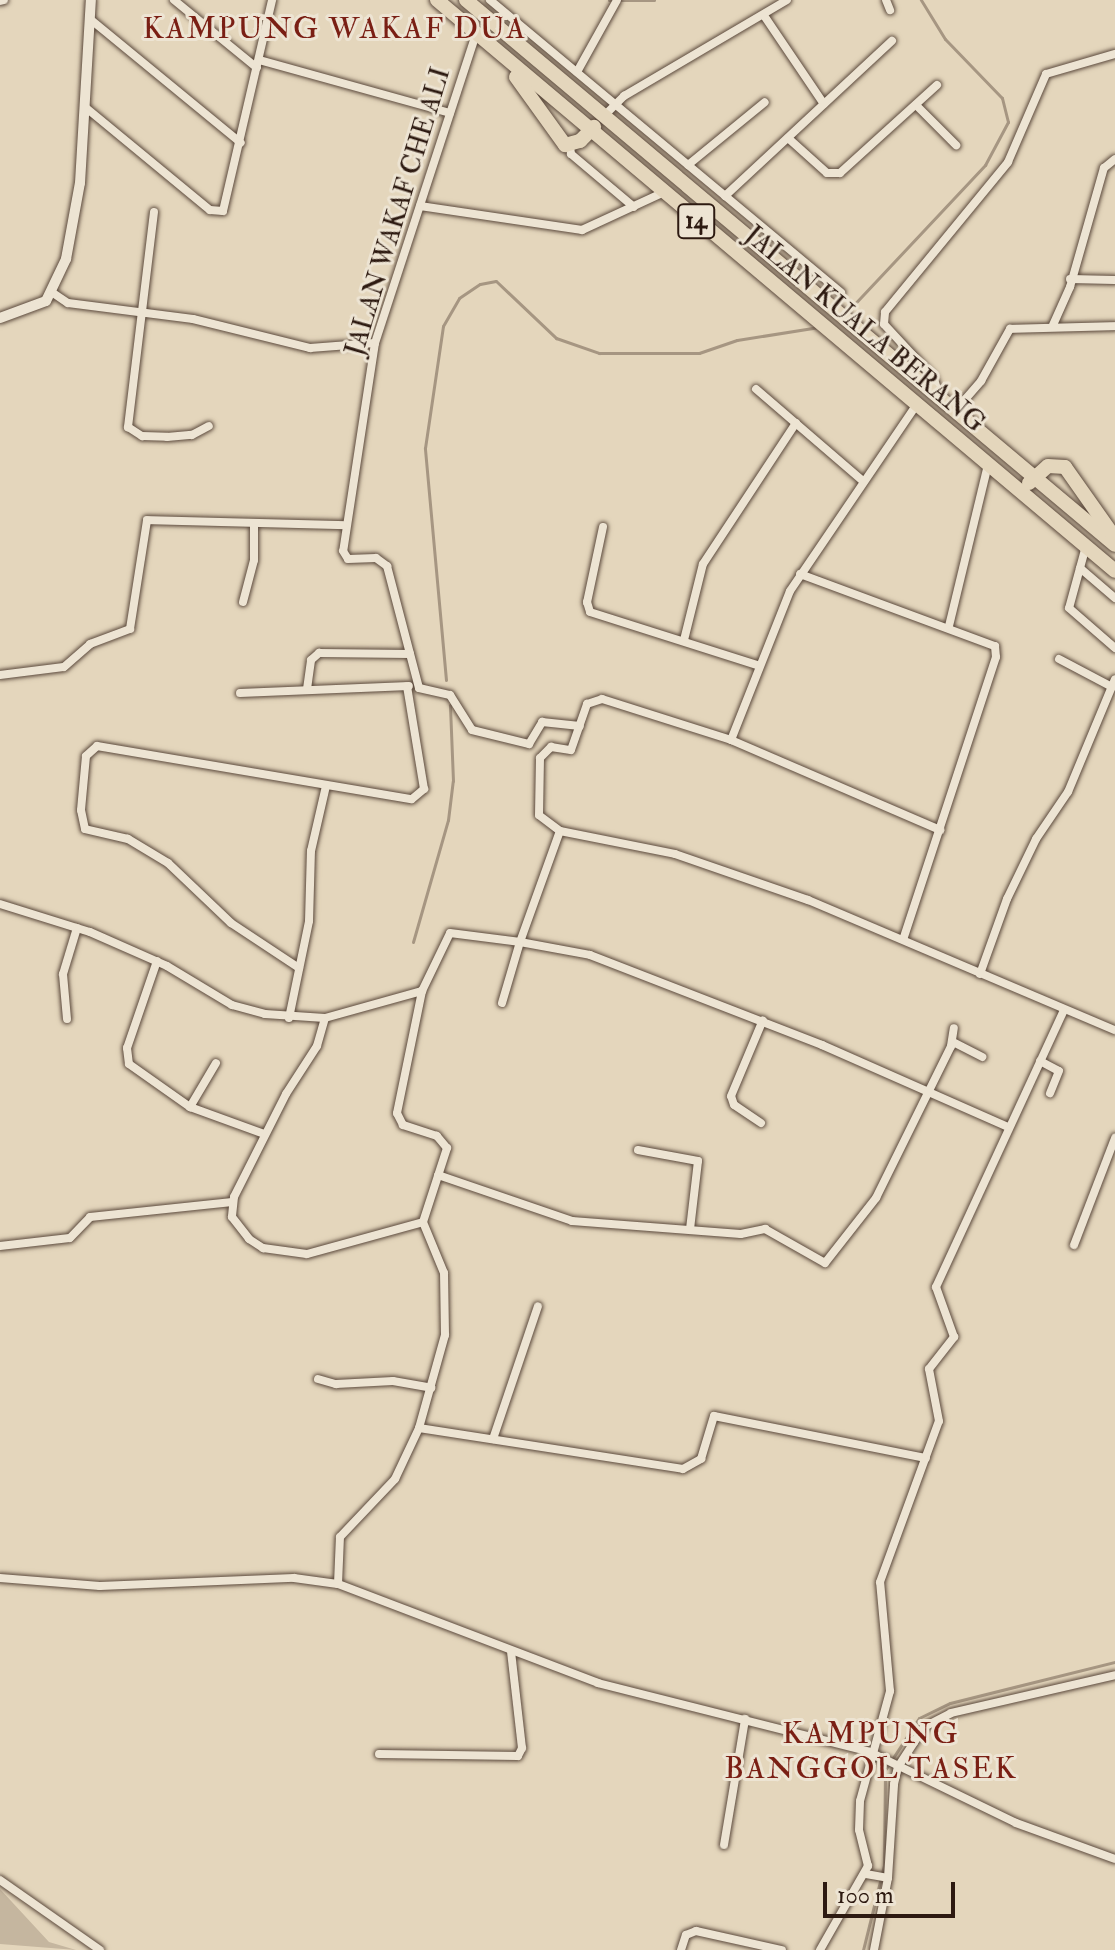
<!DOCTYPE html>
<html>
<head>
<meta charset="utf-8">
<style>
	body { margin:0 }
	#map { position:relative; width:1115px; height:1950px; overflow:hidden; background:#e4d6bc; font-family:"IM FELL Double Pica",serif }
	div>[style] { position:absolute }
	[style*='--x'] { left:calc(var(--x)*1px); top:calc(var(--y)*1px); width:calc(var(--w)*1px); rotate:calc(var(--a)*1deg) }
	.green>* { inset:0; background:#c5b69f }
	.stream>* { height:3px; margin:-1.5px; padding:0 1.5px; transform-origin:1.5px; border-radius:1.5px; background:#a69682 }
	.roads { filter:drop-shadow(0 0 2px #5b493c) drop-shadow(0 0 2px #5b493c) }
	.minor>* { height:8px; margin:-4px; padding:0 4px; transform-origin:4px; border-radius:4px; background:#ede4d3 }
	.tertiary>* { height:10px; margin:-5px; padding:0 5px; transform-origin:5px; border-radius:5px; background:#ede4d3 }
	.trunk>* { height:14px; margin:-7px; padding:0 7px; transform-origin:7px; border-radius:7px; background:#e4d6bc }
	span { translate:-50% -50%; white-space:nowrap; text-align:center; line-height:1.15; -webkit-text-stroke:6px #ede4d3; paint-order:stroke }
	.shield-label span { padding:2px 6px; background:#ede4d3; border:2px solid; border-radius:6px; -webkit-text-stroke-width:0 }
	.shield-label { font-size:24px; color:#2d1a11; font-weight:700 }
	.street-label { font-size:26px; color:#2d1a11 }
	.quarter-label { font-size:30px; color:#7a1f14; letter-spacing:2px }
	.scale { position:absolute; left:823px; top:1882px; width:132px; height:36px; box-sizing:border-box; border:4px solid #2d1a11; border-top:0; padding-left:10px; font-size:24px; line-height:28px; white-space:nowrap; color:#2d1a11; -webkit-text-stroke:6px #ede4d3; paint-order:stroke }
</style>
</head>
<body>
<div id="map">
	<div class="green">
		<i style="clip-path:polygon(0 1889px,49px 1942px,76px 1950px,0 1944px)"></i>
	</div>
	<div class="stream">
		<i style="--x:609;--y:0;--w:45;--a:0"></i>
		<i style="--x:847;--y:312;--w:202;--a:-46.8"></i>
		<i style="--x:985;--y:165;--w:49;--a:-61.9"></i>
		<i style="--x:1008;--y:122;--w:25;--a:-104"></i>
		<i style="--x:1002;--y:98;--w:82;--a:-134"></i>
		<i style="--x:945;--y:39;--w:46;--a:-121.6"></i>
		<i style="--x:446;--y:680;--w:233;--a:-95.2"></i>
		<i style="--x:425;--y:448;--w:123;--a:-81.6"></i>
		<i style="--x:443;--y:326;--w:32;--a:-60"></i>
		<i style="--x:459;--y:298;--w:25;--a:-34"></i>
		<i style="--x:480;--y:284;--w:16;--a:-11"></i>
		<i style="--x:496;--y:281;--w:83;--a:43.5"></i>
		<i style="--x:556;--y:338;--w:46;--a:19.2"></i>
		<i style="--x:599;--y:353;--w:100;--a:0"></i>
		<i style="--x:699;--y:353;--w:40;--a:-18.9"></i>
		<i style="--x:737;--y:340;--w:83;--a:-9"></i>
		<i style="--x:413;--y:942;--w:127;--a:-74"></i>
		<i style="--x:448;--y:820;--w:39;--a:-83"></i>
		<i style="--x:453;--y:781;--w:76;--a:-92.3"></i>
		<i style="--x:863;--y:1950;--w:88;--a:-76.1"></i>
		<i style="--x:884;--y:1865;--w:95;--a:-89.4"></i>
		<i style="--x:885;--y:1770;--w:62;--a:-56.8"></i>
		<i style="--x:919;--y:1718;--w:34;--a:-26"></i>
		<i style="--x:950;--y:1703;--w:170;--a:-14"></i>
	</div>
	<div class="roads">
		<div class="minor">
			<i style="--x:174;--y:0;--w:107;--a:39.3"></i>
			<i style="--x:490;--y:0;--w:457;--a:39.8"></i>
			<i style="--x:886;--y:0;--w:11;--a:68"></i>
			<i style="--x:0;--y:1;--w:4;--a:-14"></i>
			<i style="--x:765;--y:17;--w:105;--a:55.9"></i>
			<i style="--x:90;--y:19;--w:195;--a:39.4"></i>
			<i style="--x:476;--y:34;--w:325;--a:108.1"></i>
			<i style="--x:375;--y:343;--w:210;--a:98.7"></i>
			<i style="--x:343;--y:551;--w:9;--a:58"></i>
			<i style="--x:348;--y:559;--w:28;--a:-2"></i>
			<i style="--x:376;--y:558;--w:14;--a:36"></i>
			<i style="--x:387;--y:566;--w:126;--a:75.3"></i>
			<i style="--x:419;--y:688;--w:32;--a:13"></i>
			<i style="--x:450;--y:695;--w:41;--a:57.8"></i>
			<i style="--x:472;--y:730;--w:59;--a:13.8"></i>
			<i style="--x:529;--y:744;--w:26;--a:-59"></i>
			<i style="--x:542;--y:722;--w:38;--a:6"></i>
			<i style="--x:259;--y:60;--w:198;--a:15.5"></i>
			<i style="--x:577;--y:72;--w:82;--a:-60.9"></i>
			<i style="--x:916;--y:105;--w:57;--a:45"></i>
			<i style="--x:85;--y:107;--w:162;--a:39.5"></i>
			<i style="--x:210;--y:210;--w:13;--a:4"></i>
			<i style="--x:223;--y:211;--w:217;--a:-76.9"></i>
			<i style="--x:603;--y:117;--w:30;--a:-45"></i>
			<i style="--x:624;--y:96;--w:189;--a:-30.5"></i>
			<i style="--x:788;--y:138;--w:52;--a:41.9"></i>
			<i style="--x:827;--y:173;--w:13;--a:0"></i>
			<i style="--x:840;--y:173;--w:131;--a:-42.2"></i>
			<i style="--x:570;--y:146;--w:8;--a:83"></i>
			<i style="--x:571;--y:154;--w:82;--a:40.1"></i>
			<i style="--x:688;--y:165;--w:99;--a:-39.3"></i>
			<i style="--x:725;--y:196;--w:228;--a:-42.9"></i>
			<i style="--x:420;--y:206;--w:164;--a:8.4"></i>
			<i style="--x:582;--y:230;--w:88;--a:-24.8"></i>
			<i style="--x:154;--y:212;--w:217;--a:96.9"></i>
			<i style="--x:128;--y:427;--w:17;--a:33"></i>
			<i style="--x:142;--y:436;--w:25;--a:2"></i>
			<i style="--x:167;--y:437;--w:25;--a:-5"></i>
			<i style="--x:192;--y:435;--w:19;--a:-28"></i>
			<i style="--x:1070;--y:279;--w:45;--a:1.3"></i>
			<i style="--x:53;--y:293;--w:18;--a:34"></i>
			<i style="--x:68;--y:303;--w:126;--a:7.3"></i>
			<i style="--x:193;--y:319;--w:121;--a:13.9"></i>
			<i style="--x:310;--y:348;--w:65;--a:-4.4"></i>
			<i style="--x:1053;--y:325;--w:42;--a:-65.9"></i>
			<i style="--x:1070;--y:287;--w:124;--a:-74.1"></i>
			<i style="--x:1104;--y:168;--w:14;--a:-39"></i>
			<i style="--x:756;--y:389;--w:141;--a:40.7"></i>
			<i style="--x:940;--y:398;--w:22;--a:-108"></i>
			<i style="--x:933;--y:377;--w:72;--a:-132.8"></i>
			<i style="--x:884;--y:324;--w:12;--a:-85"></i>
			<i style="--x:885;--y:312;--w:194;--a:-50.6"></i>
			<i style="--x:1008;--y:162;--w:96;--a:-66.6"></i>
			<i style="--x:1046;--y:74;--w:72;--a:-16.2"></i>
			<i style="--x:955;--y:411;--w:40;--a:-49"></i>
			<i style="--x:981;--y:381;--w:60;--a:-60.9"></i>
			<i style="--x:1010;--y:329;--w:105;--a:-1.6"></i>
			<i style="--x:603;--y:527;--w:77;--a:102"></i>
			<i style="--x:587;--y:602;--w:10;--a:73"></i>
			<i style="--x:590;--y:612;--w:178;--a:17.6"></i>
			<i style="--x:1086;--y:546;--w:64;--a:105.3"></i>
			<i style="--x:1069;--y:608;--w:61;--a:41"></i>
			<i style="--x:1080;--y:568;--w:46;--a:40.6"></i>
			<i style="--x:800;--y:574;--w:208;--a:20.3"></i>
			<i style="--x:995;--y:646;--w:11;--a:85"></i>
			<i style="--x:996;--y:657;--w:295;--a:108.2"></i>
			<i style="--x:243;--y:602;--w:43;--a:-75.3"></i>
			<i style="--x:254;--y:560;--w:37;--a:-90"></i>
			<i style="--x:949;--y:626;--w:166;--a:-76.4"></i>
			<i style="--x:684;--y:640;--w:78;--a:-76"></i>
			<i style="--x:703;--y:564;--w:169;--a:-56.6"></i>
			<i style="--x:1059;--y:659;--w:60;--a:27.8"></i>
			<i style="--x:0;--y:675;--w:64;--a:-7.1"></i>
			<i style="--x:64;--y:667;--w:35;--a:-41"></i>
			<i style="--x:90;--y:644;--w:43;--a:-20.6"></i>
			<i style="--x:130;--y:629;--w:110;--a:-81.1"></i>
			<i style="--x:147;--y:520;--w:196;--a:1.5"></i>
			<i style="--x:307;--y:689;--w:29;--a:-82"></i>
			<i style="--x:311;--y:660;--w:11;--a:-41"></i>
			<i style="--x:319;--y:653;--w:91;--a:0.6"></i>
			<i style="--x:240;--y:693;--w:169;--a:-2.4"></i>
			<i style="--x:731;--y:740;--w:160;--a:-68.4"></i>
			<i style="--x:790;--y:591;--w:226;--a:-55.8"></i>
			<i style="--x:560;--y:831;--w:26;--a:-143"></i>
			<i style="--x:539;--y:815;--w:57;--a:-89"></i>
			<i style="--x:540;--y:758;--w:16;--a:-45"></i>
			<i style="--x:551;--y:747;--w:20;--a:9"></i>
			<i style="--x:571;--y:750;--w:49;--a:-70.8"></i>
			<i style="--x:587;--y:704;--w:16;--a:-18"></i>
			<i style="--x:602;--y:699;--w:135;--a:17.6"></i>
			<i style="--x:731;--y:740;--w:228;--a:23.3"></i>
			<i style="--x:0;--y:904;--w:94;--a:17.3"></i>
			<i style="--x:90;--y:932;--w:84;--a:23.8"></i>
			<i style="--x:167;--y:966;--w:76;--a:31"></i>
			<i style="--x:232;--y:1005;--w:34;--a:15"></i>
			<i style="--x:265;--y:1014;--w:60;--a:3.8"></i>
			<i style="--x:325;--y:1018;--w:101;--a:-15.6"></i>
			<i style="--x:157;--y:961;--w:92;--a:109"></i>
			<i style="--x:127;--y:1048;--w:16;--a:83"></i>
			<i style="--x:129;--y:1064;--w:75;--a:35.2"></i>
			<i style="--x:190;--y:1107;--w:79;--a:20"></i>
			<i style="--x:299;--y:968;--w:82;--a:-146.5"></i>
			<i style="--x:231;--y:923;--w:87;--a:-136.4"></i>
			<i style="--x:168;--y:863;--w:47;--a:-149"></i>
			<i style="--x:128;--y:839;--w:44;--a:-166.9"></i>
			<i style="--x:85;--y:829;--w:19;--a:-102"></i>
			<i style="--x:81;--y:810;--w:54;--a:-84.7"></i>
			<i style="--x:86;--y:756;--w:15;--a:-42"></i>
			<i style="--x:97;--y:746;--w:319;--a:9.6"></i>
			<i style="--x:412;--y:799;--w:16;--a:-40"></i>
			<i style="--x:424;--y:789;--w:104;--a:-99.4"></i>
			<i style="--x:980;--y:974;--w:80;--a:-70.2"></i>
			<i style="--x:1007;--y:899;--w:67;--a:-64.2"></i>
			<i style="--x:1036;--y:839;--w:57;--a:-55.8"></i>
			<i style="--x:1068;--y:792;--w:122;--a:-67.4"></i>
			<i style="--x:502;--y:1003;--w:64;--a:-73.6"></i>
			<i style="--x:520;--y:942;--w:71;--a:10.5"></i>
			<i style="--x:590;--y:955;--w:249;--a:21.2"></i>
			<i style="--x:822;--y:1045;--w:203;--a:23.8"></i>
			<i style="--x:289;--y:1018;--w:99;--a:-78.3"></i>
			<i style="--x:309;--y:921;--w:70;--a:-88.4"></i>
			<i style="--x:311;--y:851;--w:67;--a:-77"></i>
			<i style="--x:325;--y:1018;--w:29;--a:106"></i>
			<i style="--x:317;--y:1046;--w:57;--a:122.9"></i>
			<i style="--x:286;--y:1094;--w:115;--a:116.8"></i>
			<i style="--x:234;--y:1197;--w:20;--a:96"></i>
			<i style="--x:232;--y:1217;--w:28;--a:52"></i>
			<i style="--x:249;--y:1239;--w:17;--a:33"></i>
			<i style="--x:263;--y:1248;--w:44;--a:7.8"></i>
			<i style="--x:307;--y:1254;--w:120;--a:-15.4"></i>
			<i style="--x:67;--y:1019;--w:45;--a:-95.1"></i>
			<i style="--x:63;--y:974;--w:48;--a:-73.1"></i>
			<i style="--x:953;--y:1042;--w:33;--a:27"></i>
			<i style="--x:1040;--y:1061;--w:21;--a:28"></i>
			<i style="--x:1059;--y:1071;--w:24;--a:112"></i>
			<i style="--x:190;--y:1107;--w:51;--a:-59.4"></i>
			<i style="--x:761;--y:1123;--w:32;--a:-146"></i>
			<i style="--x:734;--y:1105;--w:9;--a:-108"></i>
			<i style="--x:731;--y:1096;--w:82;--a:-67.2"></i>
			<i style="--x:638;--y:1150;--w:61;--a:10.4"></i>
			<i style="--x:698;--y:1161;--w:68;--a:96.7"></i>
			<i style="--x:438;--y:1175;--w:142;--a:18.9"></i>
			<i style="--x:572;--y:1221;--w:169;--a:4.4"></i>
			<i style="--x:741;--y:1234;--w:25;--a:-12"></i>
			<i style="--x:765;--y:1229;--w:69;--a:29.5"></i>
			<i style="--x:825;--y:1263;--w:83;--a:-51.9"></i>
			<i style="--x:876;--y:1198;--w:169;--a:-63.7"></i>
			<i style="--x:951;--y:1046;--w:18;--a:-81"></i>
			<i style="--x:1074;--y:1245;--w:115;--a:-69"></i>
			<i style="--x:0;--y:1246;--w:70;--a:-6.5"></i>
			<i style="--x:70;--y:1238;--w:29;--a:-46"></i>
			<i style="--x:90;--y:1217;--w:143;--a:-6"></i>
			<i style="--x:318;--y:1379;--w:19;--a:16"></i>
			<i style="--x:336;--y:1384;--w:57;--a:-3"></i>
			<i style="--x:393;--y:1381;--w:39;--a:10"></i>
			<i style="--x:419;--y:1428;--w:267;--a:8.8"></i>
			<i style="--x:683;--y:1469;--w:21;--a:-29"></i>
			<i style="--x:701;--y:1459;--w:45;--a:-73.2"></i>
			<i style="--x:714;--y:1416;--w:216;--a:11.2"></i>
			<i style="--x:493;--y:1439;--w:140;--a:-71.3"></i>
			<i style="--x:0;--y:1578;--w:100;--a:4.6"></i>
			<i style="--x:100;--y:1586;--w:194;--a:-2.4"></i>
			<i style="--x:294;--y:1578;--w:44;--a:7.8"></i>
			<i style="--x:338;--y:1584;--w:278;--a:20.8"></i>
			<i style="--x:598;--y:1683;--w:281;--a:14.2"></i>
			<i style="--x:870;--y:1752;--w:162;--a:25.9"></i>
			<i style="--x:1016;--y:1823;--w:105;--a:20"></i>
			<i style="--x:338;--y:1584;--w:47;--a:-87.6"></i>
			<i style="--x:340;--y:1537;--w:80;--a:-46.5"></i>
			<i style="--x:395;--y:1479;--w:56;--a:-64.8"></i>
			<i style="--x:419;--y:1428;--w:97;--a:-74.4"></i>
			<i style="--x:445;--y:1335;--w:62;--a:-90.9"></i>
			<i style="--x:444;--y:1273;--w:55;--a:-112.4"></i>
			<i style="--x:423;--y:1222;--w:78;--a:-72"></i>
			<i style="--x:447;--y:1148;--w:16;--a:-130"></i>
			<i style="--x:437;--y:1136;--w:36;--a:-162"></i>
			<i style="--x:403;--y:1125;--w:13;--a:-117"></i>
			<i style="--x:397;--y:1113;--w:125;--a:-78.4"></i>
			<i style="--x:422;--y:991;--w:64;--a:-64.2"></i>
			<i style="--x:450;--y:933;--w:71;--a:7.3"></i>
			<i style="--x:520;--y:942;--w:118;--a:-70.2"></i>
			<i style="--x:560;--y:831;--w:117;--a:11.3"></i>
			<i style="--x:675;--y:854;--w:141;--a:19.1"></i>
			<i style="--x:808;--y:900;--w:333;--a:23"></i>
			<i style="--x:379;--y:1754;--w:139;--a:0.8"></i>
			<i style="--x:518;--y:1756;--w:9;--a:-63"></i>
			<i style="--x:522;--y:1748;--w:97;--a:-96.5"></i>
			<i style="--x:724;--y:1845;--w:128;--a:-80.5"></i>
			<i style="--x:866;--y:1874;--w:22;--a:10"></i>
			<i style="--x:0;--y:1880;--w:122;--a:35"></i>
			<i style="--x:681;--y:1950;--w:16;--a:-72"></i>
			<i style="--x:686;--y:1935;--w:11;--a:-22"></i>
			<i style="--x:696;--y:1931;--w:88;--a:12.5"></i>
			<i style="--x:820;--y:1950;--w:97;--a:-60.3"></i>
			<i style="--x:868;--y:1866;--w:37;--a:-104"></i>
			<i style="--x:859;--y:1830;--w:29;--a:-88"></i>
			<i style="--x:860;--y:1801;--w:114;--a:-74.7"></i>
			<i style="--x:890;--y:1691;--w:109;--a:-95.2"></i>
			<i style="--x:880;--y:1582;--w:171;--a:-69.9"></i>
			<i style="--x:939;--y:1421;--w:53;--a:-100.9"></i>
			<i style="--x:929;--y:1369;--w:41;--a:-52"></i>
			<i style="--x:954;--y:1337;--w:53;--a:-109.8"></i>
			<i style="--x:936;--y:1287;--w:303;--a:-65.2"></i>
			<i style="--x:874;--y:1950;--w:73;--a:-79"></i>
			<i style="--x:888;--y:1878;--w:94;--a:-86.3"></i>
			<i style="--x:894;--y:1784;--w:17;--a:-77"></i>
			<i style="--x:898;--y:1767;--w:48;--a:-57"></i>
			<i style="--x:924;--y:1727;--w:30;--a:-27"></i>
			<i style="--x:951;--y:1713;--w:168;--a:-13"></i>
		</div>
		<div class="tertiary">
			<i style="--x:0;--y:318;--w:49;--a:-20.3"></i>
			<i style="--x:46;--y:301;--w:47;--a:-64.5"></i>
			<i style="--x:66;--y:259;--w:77;--a:-79.6"></i>
			<i style="--x:80;--y:183;--w:183;--a:-86.6"></i>
		</div>
		<div class="trunk">
			<i style="--x:437;--y:0;--w:886;--a:40.1"></i>
			<i style="--x:466;--y:0;--w:847;--a:40.02"></i>
			<i style="--x:516;--y:77;--w:84;--a:54.2"></i>
			<i style="--x:565;--y:145;--w:16;--a:-15"></i>
			<i style="--x:580;--y:141;--w:20;--a:-45"></i>
			<i style="--x:1029;--y:483;--w:25;--a:-42"></i>
			<i style="--x:1048;--y:466;--w:17;--a:3"></i>
			<i style="--x:1065;--y:467;--w:87;--a:54.8"></i>
		</div>
	</div>
	<div class="shield-label">
		<span style="left:696px;top:221px">14</span>
	</div>
	<div class="street-label">
		<span style="left:399px;top:212px;rotate:-73deg">JALAN WAKAF CHE ALI</span>
		<span style="left:864px;top:330px;rotate:40deg">JALAN KUALA BERANG</span>
	</div>
	<div class="quarter-label">
		<span style="left:335px;top:29px">KAMPUNG WAKAF DUA</span>
		<span style="left:871px;top:1751px">KAMPUNG<br>BANGGOL TASEK</span>
	</div>
	<div class="scale">100 m</div>
</div>
</body>
</html>
